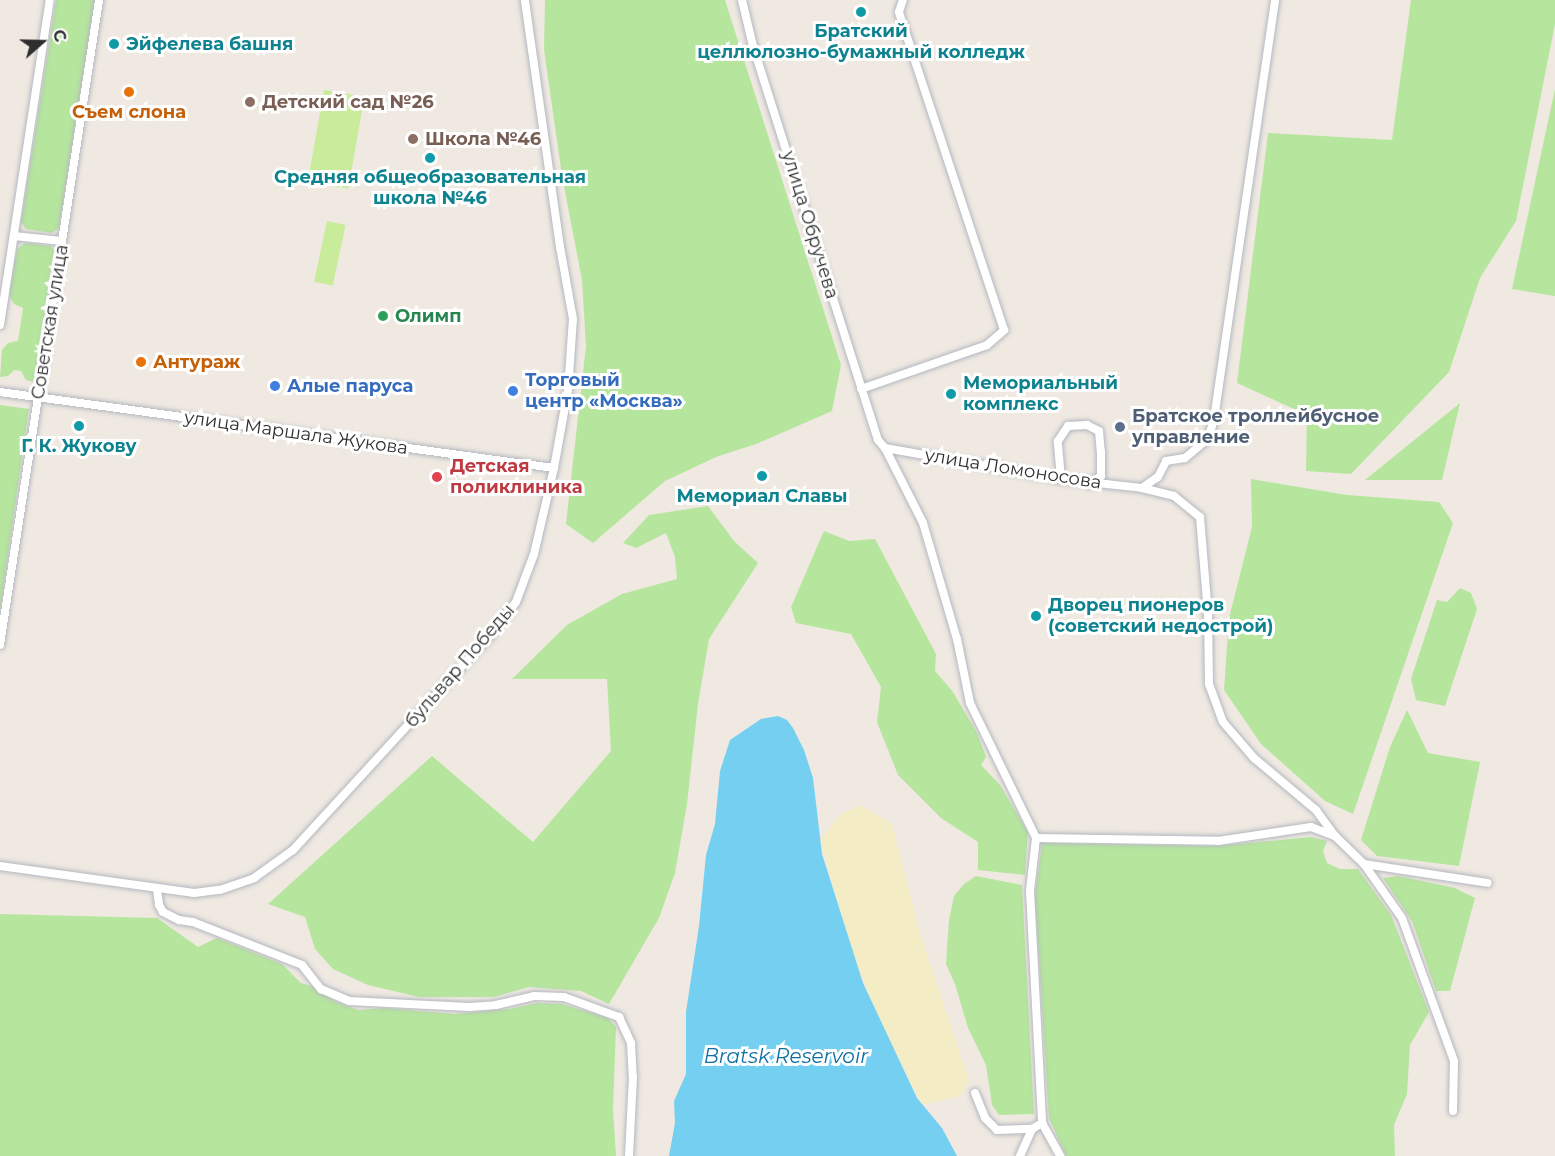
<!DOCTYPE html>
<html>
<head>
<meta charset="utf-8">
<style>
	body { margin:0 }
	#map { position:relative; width:1555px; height:1156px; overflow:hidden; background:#efe9e1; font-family:Montserrat,sans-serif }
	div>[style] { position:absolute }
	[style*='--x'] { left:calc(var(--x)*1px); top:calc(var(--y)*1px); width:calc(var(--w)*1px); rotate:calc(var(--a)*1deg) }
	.green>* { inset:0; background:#b6e59e }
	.sand>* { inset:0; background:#f3ecc5 }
	.pitch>* { inset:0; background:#c9ec9a; transform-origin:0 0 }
	.water>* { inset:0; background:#75cff0 }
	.roads { filter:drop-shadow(0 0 2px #b4b7c1) drop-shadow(0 0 2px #b4b7c1) }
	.minor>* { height:8px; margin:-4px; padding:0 4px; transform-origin:4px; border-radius:4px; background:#fff }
	.dots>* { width:16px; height:16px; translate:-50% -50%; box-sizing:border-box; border:3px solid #fff; border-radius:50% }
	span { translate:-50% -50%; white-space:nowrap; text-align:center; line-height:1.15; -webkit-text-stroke:6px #fff; paint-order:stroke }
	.culture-label { font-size:18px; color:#0d838f; font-weight:700 }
	.left { translate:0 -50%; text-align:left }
	.education-label { font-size:18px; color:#785e54; font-weight:700 }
	.food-label { font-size:18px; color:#c56008; font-weight:700 }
	.street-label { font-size:18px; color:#2e2e2e }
	.leisure-label { font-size:18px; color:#27864d; font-weight:700 }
	.shop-label { font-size:18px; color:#366cbe; font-weight:700 }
	.service-label { font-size:18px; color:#4e5e75; font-weight:700 }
	.health-label { font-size:18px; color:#be3a42; font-weight:700 }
	.water-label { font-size:20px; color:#0d6fa3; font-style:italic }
	.north { position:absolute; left:12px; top:12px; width:60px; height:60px; -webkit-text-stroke:4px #fff; paint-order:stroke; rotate:70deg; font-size:16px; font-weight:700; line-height:24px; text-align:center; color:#2e2e2e }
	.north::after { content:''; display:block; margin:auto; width:21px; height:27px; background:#2e2e2e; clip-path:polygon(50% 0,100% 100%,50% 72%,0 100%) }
</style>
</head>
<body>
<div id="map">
	<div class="green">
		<i style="clip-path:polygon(56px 0,95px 0,59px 228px,52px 233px,26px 229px,21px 222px)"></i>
		<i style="clip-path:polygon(545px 0,725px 0,841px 365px,832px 411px,756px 444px,716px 457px,665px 481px,593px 543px,566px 524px,586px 346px,582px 280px,562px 176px,544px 50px)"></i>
		<i style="clip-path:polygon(1411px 0,1555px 0,1555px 24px,1516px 221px,1480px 278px,1449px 372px,1351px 474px,1306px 471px,1307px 415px,1237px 383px,1268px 133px,1392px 140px)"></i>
		<i style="clip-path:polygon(1555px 89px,1555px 296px,1512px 289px)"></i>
		<i style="clip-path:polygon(25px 243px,51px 246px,55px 251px,34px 382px,26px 380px,21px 371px,14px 370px,8px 376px,0 377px,2px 350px,8px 343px,18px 341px,23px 308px,14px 304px,9px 295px,17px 249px)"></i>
		<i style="clip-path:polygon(1460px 403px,1442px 480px,1365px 480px)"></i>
		<i style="clip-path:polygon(0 405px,29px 409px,0 610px)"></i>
		<i style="clip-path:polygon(1251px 479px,1347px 495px,1439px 502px,1453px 523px,1353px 814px,1325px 801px,1261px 744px,1224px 690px,1229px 618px,1252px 527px)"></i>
		<i style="clip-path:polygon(708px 506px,734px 541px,758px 563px,709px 639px,698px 704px,687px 804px,675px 873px,659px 918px,609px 1004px,581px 991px,529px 987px,494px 997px,419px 997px,368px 985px,333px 969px,315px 949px,305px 917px,268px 904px,432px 756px,533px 842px,611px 751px,607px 679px,512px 679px,567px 625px,622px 594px,677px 579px,675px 557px,666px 533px,636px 548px,623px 543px,649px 515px)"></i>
		<i style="clip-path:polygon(824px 531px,849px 541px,875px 539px,936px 654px,935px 671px,953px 692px,977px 733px,986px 757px,981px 765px,1000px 785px,1028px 832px,1025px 875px,978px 870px,978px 842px,941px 818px,898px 775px,877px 722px,881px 687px,851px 634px,796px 623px,791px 607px)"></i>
		<i style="clip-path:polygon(1460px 588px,1471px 593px,1477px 609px,1445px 706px,1416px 700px,1411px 679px,1437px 600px,1447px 602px)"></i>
		<i style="clip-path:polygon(1407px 710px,1428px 753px,1480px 762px,1459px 866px,1377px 856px,1361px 840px,1390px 747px)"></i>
		<i style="clip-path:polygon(1311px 837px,1327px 841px,1323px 851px,1327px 863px,1340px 869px,1358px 869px,1391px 915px,1429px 1012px,1410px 1045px,1407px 1094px,1394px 1125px,1395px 1156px,1066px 1156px,1049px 1118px,1035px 895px,1042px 843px,1218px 846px)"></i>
		<i style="clip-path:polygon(976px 876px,1022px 885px,1034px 1114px,999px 1115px,992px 1105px,986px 1065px,968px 1028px,955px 984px,946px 964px,949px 920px,954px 896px,964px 884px)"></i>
		<i style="clip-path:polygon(1398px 876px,1455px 888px,1475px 898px,1450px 991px,1436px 991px,1412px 921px,1383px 878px)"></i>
		<i style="clip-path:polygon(0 914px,157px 918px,198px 947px,217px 938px,282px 964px,301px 983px,321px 989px,334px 1001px,358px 1010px,384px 1008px,454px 1014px,510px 1009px,536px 1003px,562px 1004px,608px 1018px,616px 1027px,613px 1109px,616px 1156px,0 1156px)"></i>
	</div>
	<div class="sand">
		<i style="clip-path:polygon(861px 805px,892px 824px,919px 930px,969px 1080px,960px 1096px,922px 1105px,873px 1007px,853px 954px,820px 841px,841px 814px)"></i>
	</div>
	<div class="pitch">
		<i style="left:324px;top:90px;width:41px;height:93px;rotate:10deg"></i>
		<i style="left:327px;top:221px;width:19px;height:62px;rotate:12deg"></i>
	</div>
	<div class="water">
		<i style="clip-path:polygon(778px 716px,787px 720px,793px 728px,804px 750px,813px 778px,822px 854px,863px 983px,917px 1098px,942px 1128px,957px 1156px,669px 1156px,675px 1123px,674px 1101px,686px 1074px,686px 1012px,699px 926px,706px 855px,715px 824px,720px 771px,730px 740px,761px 719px)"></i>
	</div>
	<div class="roads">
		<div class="minor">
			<i style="--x:742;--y:0;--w:47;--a:76.6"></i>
			<i style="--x:753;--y:46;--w:413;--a:72.4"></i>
			<i style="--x:878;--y:440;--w:11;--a:49"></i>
			<i style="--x:885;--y:448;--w:84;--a:63.1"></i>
			<i style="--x:923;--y:523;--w:121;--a:73.7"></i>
			<i style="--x:957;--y:639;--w:65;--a:78.5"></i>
			<i style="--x:970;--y:703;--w:150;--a:63.9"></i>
			<i style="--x:1036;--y:838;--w:53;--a:96.5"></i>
			<i style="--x:1030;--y:891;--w:232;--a:87"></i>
			<i style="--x:1042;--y:1123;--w:38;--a:61"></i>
			<i style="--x:14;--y:236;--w:48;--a:5.9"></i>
			<i style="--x:0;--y:325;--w:329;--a:-81.3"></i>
			<i style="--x:861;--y:389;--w:133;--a:-19.2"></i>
			<i style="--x:987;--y:345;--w:23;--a:-41"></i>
			<i style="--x:1004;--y:330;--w:335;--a:-108.3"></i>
			<i style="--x:899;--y:12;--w:13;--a:-72"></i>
			<i style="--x:0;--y:392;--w:559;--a:7.81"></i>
			<i style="--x:885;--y:448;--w:179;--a:10"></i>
			<i style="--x:1061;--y:479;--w:81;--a:6.3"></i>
			<i style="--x:1142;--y:488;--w:33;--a:14"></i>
			<i style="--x:1174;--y:496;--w:33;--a:39"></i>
			<i style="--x:1200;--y:517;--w:97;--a:85.3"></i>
			<i style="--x:1208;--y:614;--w:70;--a:89.2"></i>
			<i style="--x:1209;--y:684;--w:40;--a:69.8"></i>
			<i style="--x:1223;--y:722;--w:48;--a:49.3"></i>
			<i style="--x:1254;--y:758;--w:81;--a:40"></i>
			<i style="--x:1316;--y:810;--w:32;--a:54"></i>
			<i style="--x:1061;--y:479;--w:38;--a:-95"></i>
			<i style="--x:1058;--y:441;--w:18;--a:-56"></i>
			<i style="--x:1068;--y:426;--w:19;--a:-3"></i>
			<i style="--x:1087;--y:425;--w:13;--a:27"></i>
			<i style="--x:1099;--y:431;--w:21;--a:85"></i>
			<i style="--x:1101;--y:452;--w:24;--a:90"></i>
			<i style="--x:1101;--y:476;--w:14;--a:144"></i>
			<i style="--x:1142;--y:488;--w:19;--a:-35"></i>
			<i style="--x:1158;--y:477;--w:18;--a:-63"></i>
			<i style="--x:1166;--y:461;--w:19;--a:-9"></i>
			<i style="--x:1185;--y:458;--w:30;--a:-40"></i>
			<i style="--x:1208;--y:439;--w:21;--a:-73"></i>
			<i style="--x:1214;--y:419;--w:423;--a:-81.7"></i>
			<i style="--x:0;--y:645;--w:653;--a:-81.27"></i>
			<i style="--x:1036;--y:838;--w:182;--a:0.9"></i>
			<i style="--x:1218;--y:841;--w:94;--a:-8.6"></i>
			<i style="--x:1311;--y:827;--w:26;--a:21"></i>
			<i style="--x:1335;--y:836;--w:40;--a:44"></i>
			<i style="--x:1364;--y:864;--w:125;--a:8.7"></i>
			<i style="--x:1364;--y:864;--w:66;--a:54.9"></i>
			<i style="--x:1402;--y:918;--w:152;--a:70"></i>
			<i style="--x:1454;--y:1061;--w:50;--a:91.1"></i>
			<i style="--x:0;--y:866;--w:196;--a:7.9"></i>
			<i style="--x:194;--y:893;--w:26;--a:-7"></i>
			<i style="--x:220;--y:890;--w:36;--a:-19"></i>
			<i style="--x:254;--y:878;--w:48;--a:-35.7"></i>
			<i style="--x:293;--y:850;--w:289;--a:-47.4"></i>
			<i style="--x:489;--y:637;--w:44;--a:-52.4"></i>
			<i style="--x:516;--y:602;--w:51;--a:-69.4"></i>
			<i style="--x:534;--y:554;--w:88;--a:-76.9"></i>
			<i style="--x:554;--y:468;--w:79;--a:-79.8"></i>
			<i style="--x:568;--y:390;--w:71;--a:-86"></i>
			<i style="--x:573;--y:319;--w:73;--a:-100.2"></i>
			<i style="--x:560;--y:247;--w:249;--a:-98.1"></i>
			<i style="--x:157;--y:890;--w:15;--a:82"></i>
			<i style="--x:159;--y:905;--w:8;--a:60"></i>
			<i style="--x:163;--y:912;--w:18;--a:27"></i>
			<i style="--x:179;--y:920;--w:14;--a:8"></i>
			<i style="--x:193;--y:922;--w:117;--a:21.5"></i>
			<i style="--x:302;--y:965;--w:31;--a:52"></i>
			<i style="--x:321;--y:989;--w:30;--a:23"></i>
			<i style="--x:349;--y:1001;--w:120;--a:2.9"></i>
			<i style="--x:469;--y:1007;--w:27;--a:-4"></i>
			<i style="--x:496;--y:1005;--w:39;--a:-13"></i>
			<i style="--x:534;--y:996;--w:30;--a:2"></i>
			<i style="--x:564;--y:997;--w:59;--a:20"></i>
			<i style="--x:619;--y:1017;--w:29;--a:65"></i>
			<i style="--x:631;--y:1043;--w:34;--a:87"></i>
			<i style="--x:633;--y:1077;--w:79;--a:92.9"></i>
			<i style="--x:975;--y:1093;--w:27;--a:68"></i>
			<i style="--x:985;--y:1118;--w:17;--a:45"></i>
			<i style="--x:997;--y:1130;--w:35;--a:-2"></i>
			<i style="--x:1032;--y:1129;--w:12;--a:-31"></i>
			<i style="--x:1020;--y:1156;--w:30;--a:-66"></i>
		</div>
	</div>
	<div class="dots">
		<i style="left:861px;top:12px;background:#0f9aa8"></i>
		<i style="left:114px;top:44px;background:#0f9aa8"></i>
		<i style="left:129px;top:92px;background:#e8710a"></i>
		<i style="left:250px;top:102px;background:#8d6e63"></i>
		<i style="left:413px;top:139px;background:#8d6e63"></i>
		<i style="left:430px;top:158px;background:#0f9aa8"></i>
		<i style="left:383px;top:316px;background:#2e9e5b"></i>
		<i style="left:141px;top:362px;background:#e8710a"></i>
		<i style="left:275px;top:386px;background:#3f7fe0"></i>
		<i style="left:513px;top:391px;background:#3f7fe0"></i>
		<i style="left:951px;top:394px;background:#0f9aa8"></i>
		<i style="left:79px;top:426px;background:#0f9aa8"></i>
		<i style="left:1120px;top:427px;background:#5c6f8a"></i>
		<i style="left:762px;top:476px;background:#0f9aa8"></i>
		<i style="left:437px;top:477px;background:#e0444e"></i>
		<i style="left:1036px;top:616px;background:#0f9aa8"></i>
	</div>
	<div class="culture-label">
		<span style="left:861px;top:42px">Братский<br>целлюлозно-бумажный колледж</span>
		<span class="left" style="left:126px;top:44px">Эйфелева башня</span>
		<span style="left:430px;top:188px">Средняя общеобразовательная<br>школа №46</span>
		<span class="left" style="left:963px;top:394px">Мемориальный<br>комплекс</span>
		<span style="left:79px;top:446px">Г. К. Жукову</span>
		<span style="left:762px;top:496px">Мемориал Славы</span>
		<span class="left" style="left:1048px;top:616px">Дворец пионеров<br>(советский недострой)</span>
	</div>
	<div class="education-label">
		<span class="left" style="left:262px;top:102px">Детский сад №26</span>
		<span class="left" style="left:425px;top:139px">Школа №46</span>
	</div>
	<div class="food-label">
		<span style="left:129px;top:112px">Съем слона</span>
		<span class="left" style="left:153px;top:362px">Антураж</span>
	</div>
	<div class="street-label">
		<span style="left:810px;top:225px;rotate:73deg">улица Обручева</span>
		<span style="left:50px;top:322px;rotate:-81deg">Советская улица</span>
		<span style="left:296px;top:433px;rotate:8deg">улица Маршала Жукова</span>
		<span style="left:1013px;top:469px;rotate:9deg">улица Ломоносова</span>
		<span style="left:460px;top:666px;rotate:-49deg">бульвар Победы</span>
	</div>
	<div class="leisure-label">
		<span class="left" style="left:395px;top:316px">Олимп</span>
	</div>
	<div class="shop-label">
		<span class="left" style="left:525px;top:391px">Торговый<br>центр «Москва»</span>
		<span class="left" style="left:287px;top:386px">Алые паруса</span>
	</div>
	<div class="service-label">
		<span class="left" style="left:1132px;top:427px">Братское троллейбусное<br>управление</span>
	</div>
	<div class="health-label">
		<span class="left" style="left:450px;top:477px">Детская<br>поликлиника</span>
	</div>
	<div class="water-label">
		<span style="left:786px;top:1056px">Bratsk Reservoir</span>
	</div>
	<div class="north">С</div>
</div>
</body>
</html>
